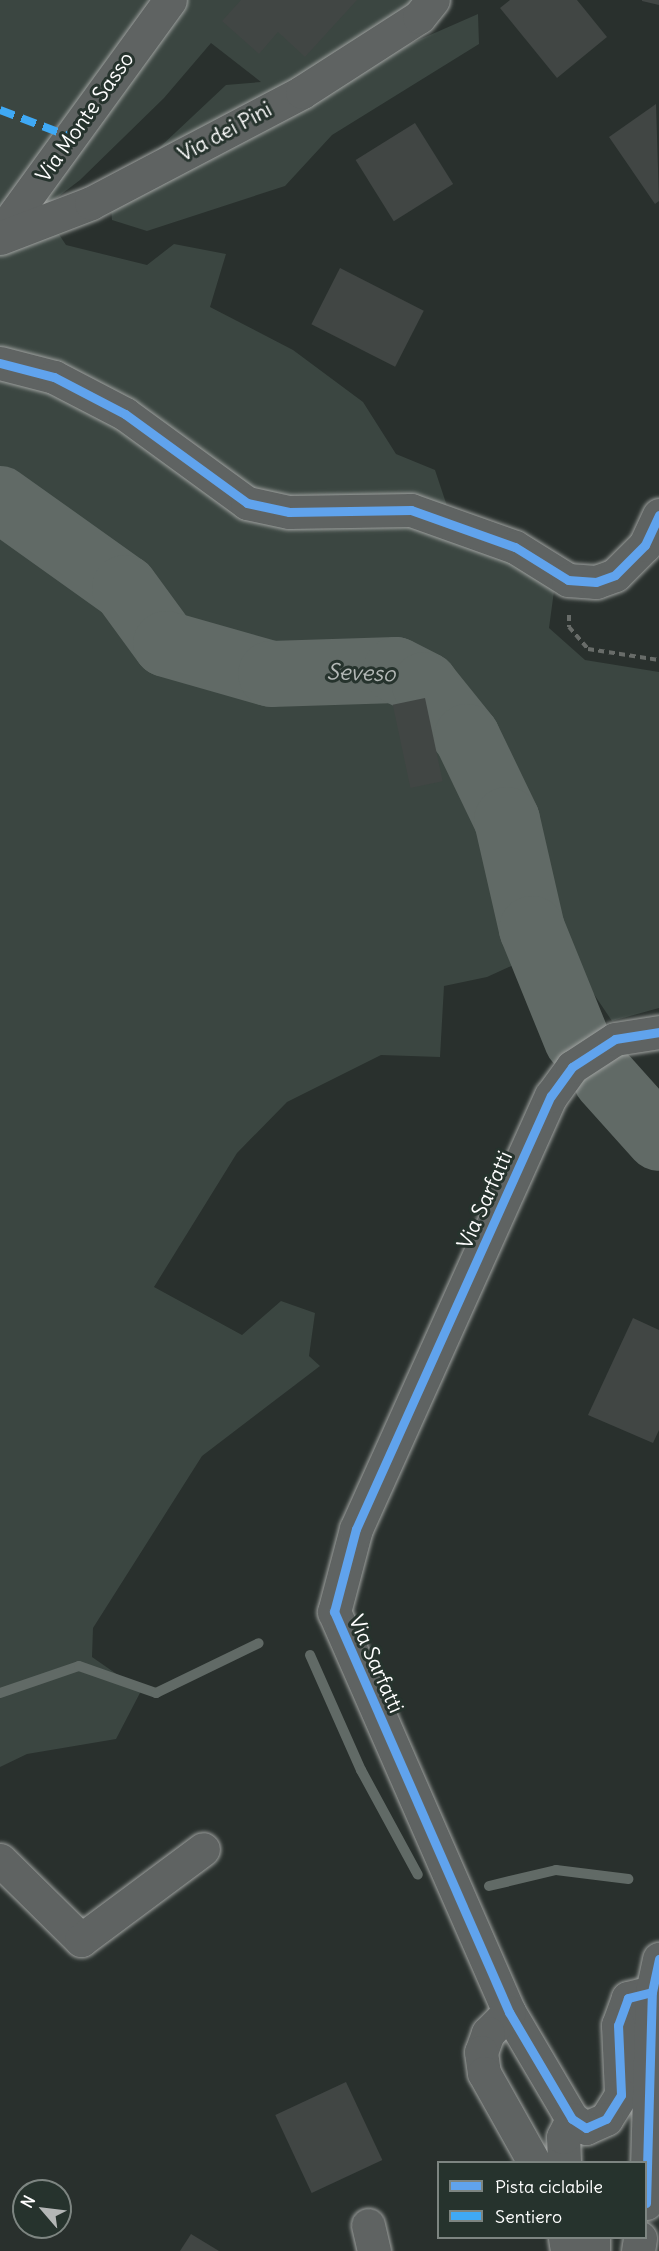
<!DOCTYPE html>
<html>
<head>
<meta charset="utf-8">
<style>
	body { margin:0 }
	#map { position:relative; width:659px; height:2251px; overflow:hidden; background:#29302d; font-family:Delius,sans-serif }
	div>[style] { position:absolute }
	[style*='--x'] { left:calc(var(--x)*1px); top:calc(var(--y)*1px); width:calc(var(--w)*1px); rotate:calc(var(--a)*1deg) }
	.green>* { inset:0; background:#3b4641 }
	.stream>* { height:10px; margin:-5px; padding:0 5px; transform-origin:5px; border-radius:5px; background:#616a66 }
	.river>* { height:66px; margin:-33px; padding:0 33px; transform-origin:33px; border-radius:33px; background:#616a66 }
	.building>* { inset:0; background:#414644; transform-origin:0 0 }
	.path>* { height:4px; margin-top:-2px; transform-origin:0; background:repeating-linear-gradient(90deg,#686c69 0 6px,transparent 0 10.5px) }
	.roads { filter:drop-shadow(0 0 2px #9fa2a0) drop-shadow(0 0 2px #9fa2a0) }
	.minor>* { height:33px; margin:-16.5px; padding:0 16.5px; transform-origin:16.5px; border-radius:16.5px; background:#5f6362 }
	.major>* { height:33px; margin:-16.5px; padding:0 16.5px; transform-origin:16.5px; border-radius:16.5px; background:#5f6362 }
	.quiet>* { height:8px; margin-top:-4px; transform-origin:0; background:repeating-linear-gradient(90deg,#3fa9f5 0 15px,transparent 0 23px) }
	.cycleway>* { height:9px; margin:-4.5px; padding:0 4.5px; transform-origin:4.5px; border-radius:4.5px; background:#60a3ed }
	span { translate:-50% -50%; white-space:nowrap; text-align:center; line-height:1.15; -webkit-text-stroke:6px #26332d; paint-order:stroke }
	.street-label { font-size:21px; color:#fff }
	.water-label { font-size:22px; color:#b3b8b6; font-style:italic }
	.legend { position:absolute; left:437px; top:2161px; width:210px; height:78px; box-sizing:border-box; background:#26332d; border:2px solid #7d8581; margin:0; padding:8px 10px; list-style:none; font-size:18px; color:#fff }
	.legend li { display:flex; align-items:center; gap:12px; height:30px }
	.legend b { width:30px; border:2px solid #7d8581 }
	.north { position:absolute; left:12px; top:2179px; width:60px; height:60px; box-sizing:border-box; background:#26332d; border:2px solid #7d8581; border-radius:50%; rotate:298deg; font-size:16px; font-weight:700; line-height:24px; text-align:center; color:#fff }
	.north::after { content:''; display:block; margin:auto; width:21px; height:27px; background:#b4b7b6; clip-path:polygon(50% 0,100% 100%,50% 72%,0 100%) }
</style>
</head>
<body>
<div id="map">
	<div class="green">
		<i style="clip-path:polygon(0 0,419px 0,366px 63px,478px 14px,479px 44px,332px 135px,285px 186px,147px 231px,112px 220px,110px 194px,226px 85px,261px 82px,211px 43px,164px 98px,80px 180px,42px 209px,66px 245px,147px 265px,174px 244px,226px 254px,210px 307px,293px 350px,363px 402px,396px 454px,435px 470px,451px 518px,554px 591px,549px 628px,585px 660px,659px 672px,659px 1008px,612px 1021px,560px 944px,487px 977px,444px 986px,440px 1057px,381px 1055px,287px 1102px,237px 1153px,154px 1287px,242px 1335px,281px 1301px,315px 1313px,309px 1356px,320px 1366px,202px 1456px,93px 1628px,92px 1657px,141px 1691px,116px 1739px,27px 1754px,0 1767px)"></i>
	</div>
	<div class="stream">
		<i style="--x:310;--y:1655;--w:126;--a:66.1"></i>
		<i style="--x:361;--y:1770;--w:119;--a:61.5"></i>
		<i style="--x:0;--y:1693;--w:83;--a:-18.9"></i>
		<i style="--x:79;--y:1666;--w:82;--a:19.3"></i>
		<i style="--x:156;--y:1693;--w:114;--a:-25.9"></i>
		<i style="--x:489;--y:1886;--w:69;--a:-13.4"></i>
		<i style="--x:556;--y:1870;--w:73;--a:7.1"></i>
	</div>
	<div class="river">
		<i style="--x:0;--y:499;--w:153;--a:35.5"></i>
		<i style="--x:125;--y:588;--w:69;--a:53.8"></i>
		<i style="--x:166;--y:644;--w:109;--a:15.9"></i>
		<i style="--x:271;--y:674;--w:125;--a:-1.8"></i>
		<i style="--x:396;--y:670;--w:33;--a:27"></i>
		<i style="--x:425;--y:685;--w:67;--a:51.1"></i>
		<i style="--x:467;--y:737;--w:92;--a:64.3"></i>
		<i style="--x:507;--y:820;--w:112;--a:77.1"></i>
		<i style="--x:532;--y:929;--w:120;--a:67.9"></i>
		<i style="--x:606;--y:1079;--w:79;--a:48.1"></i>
	</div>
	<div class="building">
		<i style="clip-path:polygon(241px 0,357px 0,305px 57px,278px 32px,259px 54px,222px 21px)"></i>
		<i style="clip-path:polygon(510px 0,577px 0,607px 37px,557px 78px,500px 8px)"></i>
		<i style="clip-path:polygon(642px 0,659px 0,659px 5px,642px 1px)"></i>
		<i style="clip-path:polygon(656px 104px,659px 201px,655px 204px,609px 137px)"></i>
		<i style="left:415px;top:123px;width:72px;height:70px;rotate:58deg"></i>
		<i style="left:340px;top:268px;width:94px;height:63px;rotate:27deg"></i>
		<i style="left:425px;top:698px;width:85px;height:33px;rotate:78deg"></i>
		<i style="clip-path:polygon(633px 1318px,659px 1330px,659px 1430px,653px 1443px,588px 1415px)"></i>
		<i style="left:346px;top:2082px;width:86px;height:78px;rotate:65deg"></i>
		<i style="clip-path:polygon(191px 2234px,219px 2251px,180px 2251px)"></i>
	</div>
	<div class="path">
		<i style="--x:569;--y:615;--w:12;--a:90"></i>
		<i style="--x:569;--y:627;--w:29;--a:49"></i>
		<i style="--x:588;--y:649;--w:72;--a:8.8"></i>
	</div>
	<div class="roads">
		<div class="minor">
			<i style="--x:0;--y:234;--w:289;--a:-54"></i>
			<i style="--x:0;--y:238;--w:97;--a:-21"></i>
			<i style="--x:91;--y:203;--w:238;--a:-27.7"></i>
			<i style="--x:302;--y:92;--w:139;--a:-32.7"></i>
			<i style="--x:419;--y:17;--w:22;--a:-51"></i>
			<i style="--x:0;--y:363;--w:56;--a:14.5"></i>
			<i style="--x:54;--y:377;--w:80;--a:27.5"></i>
			<i style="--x:125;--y:414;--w:151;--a:36.1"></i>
			<i style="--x:247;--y:503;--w:43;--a:12.1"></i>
			<i style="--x:289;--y:512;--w:122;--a:-0.9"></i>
			<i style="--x:411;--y:510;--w:110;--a:19.6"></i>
			<i style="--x:515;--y:547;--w:62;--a:31.9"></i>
			<i style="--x:568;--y:580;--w:28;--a:4"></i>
			<i style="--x:596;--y:582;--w:20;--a:-20"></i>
			<i style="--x:615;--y:575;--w:42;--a:-45"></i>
			<i style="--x:645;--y:545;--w:33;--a:-65"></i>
			<i style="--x:0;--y:1860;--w:114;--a:44.6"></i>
			<i style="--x:81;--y:1940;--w:152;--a:-36.7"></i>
			<i style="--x:652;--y:1992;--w:25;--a:166"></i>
			<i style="--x:628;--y:1998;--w:29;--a:110"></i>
			<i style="--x:618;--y:2025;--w:70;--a:87.5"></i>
			<i style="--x:621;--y:2095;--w:28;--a:122"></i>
			<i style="--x:606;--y:2119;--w:22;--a:156"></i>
			<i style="--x:586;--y:2128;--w:17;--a:-147"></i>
			<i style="--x:572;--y:2119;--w:124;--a:-120.5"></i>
			<i style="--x:509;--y:2012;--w:437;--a:-113.6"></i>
			<i style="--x:334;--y:1612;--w:86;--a:-75.2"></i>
			<i style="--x:356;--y:1529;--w:475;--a:-65.8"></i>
			<i style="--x:551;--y:1096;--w:36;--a:-54"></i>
			<i style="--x:572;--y:1067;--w:51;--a:-33.1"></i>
			<i style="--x:615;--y:1039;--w:45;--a:-9"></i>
			<i style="--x:509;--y:2012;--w:30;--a:135"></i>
			<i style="--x:488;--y:2033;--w:20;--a:110"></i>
			<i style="--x:481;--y:2052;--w:21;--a:82"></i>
			<i style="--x:484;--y:2073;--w:102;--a:60.7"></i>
			<i style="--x:564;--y:2162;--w:25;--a:-92"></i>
			<i style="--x:563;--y:2137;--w:20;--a:-63"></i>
			<i style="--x:368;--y:2225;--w:27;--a:77"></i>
			<i style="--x:565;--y:2238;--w:13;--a:81"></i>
			<i style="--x:593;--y:2251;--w:13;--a:-90"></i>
		</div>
		<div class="major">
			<i style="--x:646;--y:2203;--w:211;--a:-88.4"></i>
			<i style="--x:652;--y:1992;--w:34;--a:-78"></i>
			<i style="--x:638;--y:2251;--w:13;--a:-81"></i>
		</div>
	</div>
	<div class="quiet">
		<i style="--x:0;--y:110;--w:76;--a:20.8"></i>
	</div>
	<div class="cycleway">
		<i style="--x:0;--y:363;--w:56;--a:14.5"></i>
		<i style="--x:54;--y:377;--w:80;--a:27.5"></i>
		<i style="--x:125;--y:414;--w:151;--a:36.1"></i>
		<i style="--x:247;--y:503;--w:43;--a:12.1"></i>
		<i style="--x:289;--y:512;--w:122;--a:-0.9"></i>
		<i style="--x:411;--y:510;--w:110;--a:19.6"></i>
		<i style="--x:515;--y:547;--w:62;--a:31.9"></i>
		<i style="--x:568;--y:580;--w:28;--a:4"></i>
		<i style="--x:596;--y:582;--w:20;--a:-20"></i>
		<i style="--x:615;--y:575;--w:42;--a:-45"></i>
		<i style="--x:645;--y:545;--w:33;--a:-65"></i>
		<i style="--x:652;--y:1992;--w:25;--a:166"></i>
		<i style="--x:628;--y:1998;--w:29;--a:110"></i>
		<i style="--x:618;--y:2025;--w:70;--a:87.5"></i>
		<i style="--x:621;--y:2095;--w:28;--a:122"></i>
		<i style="--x:606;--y:2119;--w:22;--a:156"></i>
		<i style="--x:586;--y:2128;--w:17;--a:-147"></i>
		<i style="--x:572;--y:2119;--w:124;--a:-120.5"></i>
		<i style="--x:509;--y:2012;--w:437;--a:-113.6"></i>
		<i style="--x:334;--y:1612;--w:86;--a:-75.2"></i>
		<i style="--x:356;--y:1529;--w:475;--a:-65.8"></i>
		<i style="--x:551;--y:1096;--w:36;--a:-54"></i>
		<i style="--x:572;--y:1067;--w:51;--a:-33.1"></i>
		<i style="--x:615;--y:1039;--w:45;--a:-9"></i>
		<i style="--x:646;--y:2203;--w:211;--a:-88.4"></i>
		<i style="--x:652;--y:1992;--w:34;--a:-78"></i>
	</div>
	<div class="street-label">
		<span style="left:85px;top:117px;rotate:-55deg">Via Monte Sasso</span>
		<span style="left:225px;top:132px;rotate:-28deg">Via dei Pini</span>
		<span style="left:485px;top:1200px;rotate:-66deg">Via Sarfatti</span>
		<span style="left:376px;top:1664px;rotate:66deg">Via Sarfatti</span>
	</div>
	<div class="water-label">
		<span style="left:361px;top:673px;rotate:2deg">Seveso</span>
	</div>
	<ul class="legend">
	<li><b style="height:8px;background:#60a3ed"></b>Pista ciclabile</li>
	<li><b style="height:8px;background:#3fa9f5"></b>Sentiero</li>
	</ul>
	<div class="north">N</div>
</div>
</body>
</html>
